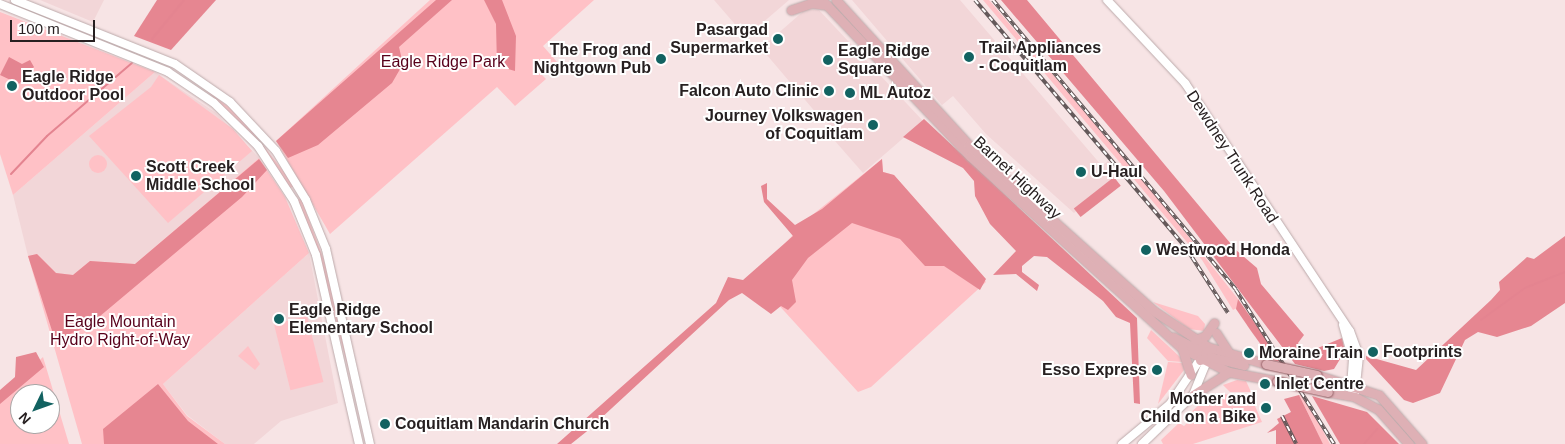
<!DOCTYPE html>
<html>
<head>
<meta charset="utf-8">
<style>
	body { margin:0 }
	#map { position:relative; width:1565px; height:444px; overflow:hidden; background:#f7e4e5; font-family:Arial,sans-serif }
	div>[style] { position:absolute }
	[style*='--x'] { left:calc(var(--x)*1px); top:calc(var(--y)*1px); width:calc(var(--w)*1px); rotate:calc(var(--a)*1deg) }
	.built>* { inset:0; background:#f2d6d8 }
	.green>* { inset:0; background:#ffc1c6; transform-origin:0 0 }
	.round { border-radius:50% }
	.forest>* { inset:0; background:#e68691; transform-origin:0 0 }
	.water>* { inset:0; background:#e48490 }
	.stream>* { height:2px; margin:-1px; padding:0 1px; transform-origin:1px; border-radius:1px; background:#e48490 }
	.roads { filter:drop-shadow(0 0 1px #bcaaab) drop-shadow(0 0 1px #bcaaab) }
	.secondary>* { height:8px; margin:-4px; padding:0 4px; transform-origin:4px; border-radius:4px; background:#fff }
	.primary>* { height:9px; margin:-4.5px; padding:0 4.5px; transform-origin:4.5px; border-radius:4.5px; background:#deb0b5 }
	.rail>* { height:4px; margin-top:-2px; transform-origin:0; background:repeating-linear-gradient(90deg,#fff 0 5.5px,#64595a 0 11px); box-sizing:border-box; border-block:1px solid #64595a }
	.bridges { filter:drop-shadow(0 0 1px #905b61) drop-shadow(0 0 1px #905b61) }
	.primary-bridge>* { height:9px; margin:-4.5px; padding:0 4.5px; transform-origin:4.5px; border-radius:4.5px; background:#deb0b5 }
	.dots>* { width:14px; height:14px; translate:-50% -50%; box-sizing:border-box; border:2px solid #fff; border-radius:50% }
	span { translate:-50% -50%; white-space:nowrap; text-align:center; line-height:1.15; -webkit-text-stroke:4px #fff; paint-order:stroke }
	.poi-label { font-size:16px; color:#272021; font-weight:700 }
	.right { translate:-100% -50%; text-align:right }
	.left { translate:0 -50%; text-align:left }
	.park-label { font-size:16px; color:#57001a }
	.street-label { font-size:16px; color:#272021 }
	.north { position:absolute; left:10px; top:384px; width:50px; height:50px; box-sizing:border-box; background:#fff; border:1px solid #a9a6a6; border-radius:50%; rotate:228deg; font-size:14px; font-weight:700; line-height:20px; text-align:center; color:#272021 }
	.north::after { content:''; display:block; margin:auto; width:18px; height:22px; background:#126261; clip-path:polygon(50% 0,100% 100%,50% 72%,0 100%) }
	.scale { position:absolute; left:10px; top:20px; width:85px; height:22px; box-sizing:border-box; border:2px solid #272021; border-top:0; padding-left:6px; font-size:15px; line-height:18px; white-space:nowrap; color:#272021; -webkit-text-stroke:4px #fff; paint-order:stroke }
</style>
</head>
<body>
<div id="map">
	<div class="built">
		<i style="clip-path:polygon(40px 0,104px 0,93px 22px)"></i>
		<i style="clip-path:polygon(714px 0,789px 0,746px 37px)"></i>
		<i style="clip-path:polygon(852px 0,960px 0,1102px 166px,1108px 161px,1119px 173px,1074px 213px,986px 134px,953px 96px,942px 105px)"></i>
		<i style="clip-path:polygon(806px 9px,819px 10px,923px 121px,863px 173px,835px 141px,834px 127px,823px 121px,761px 48px)"></i>
		<i style="clip-path:polygon(155px 72px,216px 113px,259px 158px,135px 264px,90px 261px,73px 276px,56px 273px,37px 254px,28px 256px,13px 195px)"></i>
		<i style="clip-path:polygon(309px 253px,338px 403px,281px 421px,254px 444px,225px 444px,187px 415px,163px 384px)"></i>
	</div>
	<div class="green">
		<i style="clip-path:polygon(430px 0,594px 0,543px 46px,557px 62px,542px 75px,546px 79px,515px 106px,497px 87px,330px 234px,276px 141px)"></i>
		<i style="clip-path:polygon(983px 0,989px 0,1154px 193px,1238px 299px,1237px 308px,1233px 310px,1202px 260px)"></i>
		<i style="clip-path:polygon(0 12px,155px 72px,13px 195px,0 154px)"></i>
		<i style="clip-path:polygon(159px 75px,233px 129px,252px 151px,168px 223px,89px 136px,151px 87px)"></i>
		<i style="clip-path:polygon(204px 88px,240px 116px,295px 186px,290px 188px,254px 138px)"></i>
		<i class="round" style="left:89px;top:155px;width:18px;height:18px"></i>
		<i style="clip-path:polygon(259px 158px,285px 197px,309px 253px,163px 384px,187px 416px,225px 444px,82px 444px,28px 256px,37px 254px,56px 273px,73px 275px,90px 261px,135px 264px)"></i>
		<i style="clip-path:polygon(882px 159px,883px 172px,894px 175px,986px 282px,871px 387px,858px 392px,753px 277px,811px 216px)"></i>
		<i style="clip-path:polygon(301px 198px,325px 263px,351px 379px,316px 247px,297px 200px)"></i>
		<i style="clip-path:polygon(1153px 302px,1198px 316px,1205px 324px,1204px 331px,1189px 329px)"></i>
		<i style="left:307px;top:316px;width:68px;height:34px;rotate:76deg"></i>
		<i style="clip-path:polygon(1151px 330px,1180px 357px,1183px 362px,1168px 361px,1147px 338px)"></i>
		<i style="clip-path:polygon(248px 346px,260px 364px,255px 370px,238px 356px)"></i>
		<i style="clip-path:polygon(evenodd,43px 357px,69px 444px,0 444px,0 396px,43px 357px,20px 394px,50px 394px,50px 424px,20px 424px,20px 394px)"></i>
		<i style="clip-path:polygon(1168px 362px,1184px 363px,1184px 370px,1158px 404px)"></i>
		<i style="clip-path:polygon(1237px 380px,1246px 381px,1251px 392px,1230px 392px,1223px 385px)"></i>
		<i style="clip-path:polygon(1222px 394px,1251px 397px,1262px 422px,1193px 444px,1163px 444px,1161px 440px,1179px 423px,1184px 426px,1189px 421px,1186px 417px,1201px 403px)"></i>
		<i style="clip-path:polygon(1299px 395px,1304px 395px,1330px 444px,1323px 444px)"></i>
	</div>
	<div class="forest">
		<i style="clip-path:polygon(157px 0,216px 0,171px 50px,134px 36px)"></i>
		<i style="clip-path:polygon(436px 0,452px 0,399px 47px,403px 64px,392px 83px,318px 145px,288px 158px,276px 141px)"></i>
		<i style="clip-path:polygon(484px 0,502px 0,516px 36px,515px 71px,497px 66px,496px 24px)"></i>
		<i style="clip-path:polygon(1001px 0,1027px 0,1236px 250px,1257px 268px,1261px 284px,1304px 335px,1298px 343px,1303px 354px,1342px 338px,1345px 351px,1334px 369px,1324px 371px,1295px 364px,1164px 191px)"></i>
		<i style="clip-path:polygon(924px 119px,1137px 318px,1140px 404px,1134px 403px,1130px 323px,1116px 317px,1103px 301px,1047px 257px,1034px 256px,1022px 266px,1022px 272px,1039px 285px,1037px 291px,1016px 274px,993px 275px,1016px 251px,990px 224px,975px 196px,974px 181px,963px 168px,903px 137px)"></i>
		<i style="clip-path:polygon(259px 159px,267px 170px,242px 197px,87px 327px,55px 340px,28px 256px,37px 254px,56px 273px,73px 275px,90px 261px,135px 264px)"></i>
		<i style="clip-path:polygon(882px 159px,883px 172px,894px 175px,986px 279px,980px 290px,944px 266px,925px 266px,900px 239px,852px 223px,808px 258px,792px 280px,796px 302px,788px 310px,781px 306px,771px 314px,742px 293px,729px 300px,586px 432px,571px 444px,557px 444px,716px 303px,728px 277px,743px 280px,793px 236px,764px 202px,761px 186px,767px 183px,767px 199px,795px 225px,822px 209px)"></i>
		<i style="left:1114px;top:177px;width:11px;height:51px;rotate:52deg"></i>
		<i style="clip-path:polygon(1565px 236px,1565px 303px,1531px 326px,1497px 337px,1478px 332px,1465px 340px,1440px 393px,1413px 403px,1404px 400px,1366px 359px,1366px 356px,1416px 370px,1491px 300px,1500px 290px,1499px 282px,1527px 257px,1534px 259px)"></i>
		<i style="clip-path:polygon(1238px 299px,1282px 362px,1272px 360px,1251px 331px,1236px 309px)"></i>
		<i style="clip-path:polygon(36px 352px,44px 367px,0 404px,0 390px,15px 377px,16px 357px)"></i>
		<i style="clip-path:polygon(158px 384px,188px 421px,218px 444px,104px 444px,103px 429px)"></i>
		<i style="clip-path:polygon(1299px 395px,1323px 444px,1276px 444px,1276px 430px,1267px 433px,1279px 423px,1277px 419px,1291px 412px,1284px 399px)"></i>
		<i style="clip-path:polygon(1312px 396px,1367px 412px,1399px 444px,1340px 444px)"></i>
	</div>
	<div class="water">
		<i style="clip-path:polygon(9px 57px,22px 64px,30px 60px,34px 67px,19px 84px,0 75px)"></i>
	</div>
	<div class="stream">
		<i style="--x:152;--y:39;--w:50;--a:-50.6"></i>
		<i style="--x:11;--y:174;--w:52;--a:-46.5"></i>
		<i style="--x:47;--y:136;--w:112;--a:-40.7"></i>
		<i style="--x:1481;--y:320;--w:54;--a:-36"></i>
		<i style="--x:1525;--y:288;--w:43;--a:-21.8"></i>
		<i style="--x:1364;--y:444;--w:20;--a:-49"></i>
	</div>
	<div class="roads">
		<div class="secondary">
			<i style="--x:15;--y:0;--w:172;--a:21.8"></i>
			<i style="--x:175;--y:64;--w:67;--a:34.6"></i>
			<i style="--x:230;--y:102;--w:67;--a:46.8"></i>
			<i style="--x:276;--y:151;--w:57;--a:58.5"></i>
			<i style="--x:306;--y:200;--w:53;--a:67.8"></i>
			<i style="--x:326;--y:249;--w:200;--a:77.3"></i>
			<i style="--x:1107;--y:0;--w:114;--a:46.8"></i>
			<i style="--x:1185;--y:83;--w:298;--a:56.4"></i>
			<i style="--x:1350;--y:331;--w:27;--a:70"></i>
			<i style="--x:1359;--y:356;--w:36;--a:96"></i>
			<i style="--x:0;--y:4;--w:181;--a:22"></i>
			<i style="--x:168;--y:72;--w:55;--a:34"></i>
			<i style="--x:214;--y:103;--w:62;--a:44.3"></i>
			<i style="--x:258;--y:146;--w:66;--a:56.8"></i>
			<i style="--x:294;--y:201;--w:58;--a:67.8"></i>
			<i style="--x:316;--y:255;--w:194;--a:77.2"></i>
			<i style="--x:1343;--y:325;--w:35;--a:74"></i>
			<i style="--x:1353;--y:359;--w:30;--a:94"></i>
			<i style="--x:1122;--y:444;--w:62;--a:-39.8"></i>
			<i style="--x:1170;--y:404;--w:59;--a:-56"></i>
			<i style="--x:1142;--y:444;--w:71;--a:-43.9"></i>
			<i style="--x:1193;--y:395;--w:42;--a:-67.7"></i>
		</div>
		<div class="primary">
			<i style="--x:822;--y:0;--w:215;--a:46.5"></i>
			<i style="--x:970;--y:156;--w:286;--a:42.2"></i>
			<i style="--x:1182;--y:348;--w:53;--a:27.1"></i>
			<i style="--x:1229;--y:372;--w:49;--a:10.6"></i>
			<i style="--x:836;--y:0;--w:197;--a:47.5"></i>
			<i style="--x:969;--y:145;--w:249;--a:41.9"></i>
			<i style="--x:1154;--y:311;--w:65;--a:33.7"></i>
			<i style="--x:1208;--y:347;--w:60;--a:16.3"></i>
			<i style="--x:791;--y:10;--w:21;--a:-19"></i>
			<i style="--x:811;--y:3;--w:16;--a:7"></i>
			<i style="--x:1216;--y:333;--w:27;--a:57"></i>
			<i style="--x:1173;--y:337;--w:36;--a:27"></i>
			<i style="--x:1205;--y:353;--w:8;--a:-30"></i>
			<i style="--x:1195;--y:340;--w:11;--a:-22"></i>
			<i style="--x:1205;--y:336;--w:16;--a:-55"></i>
			<i style="--x:1182;--y:348;--w:28;--a:72"></i>
			<i style="--x:1200;--y:360;--w:11;--a:-15"></i>
			<i style="--x:1211;--y:357;--w:34;--a:14"></i>
			<i style="--x:1317;--y:375;--w:65;--a:17.9"></i>
			<i style="--x:1379;--y:395;--w:65;--a:48.7"></i>
			<i style="--x:1328;--y:392;--w:27;--a:10"></i>
			<i style="--x:1355;--y:397;--w:26;--a:28"></i>
			<i style="--x:1378;--y:409;--w:47;--a:48.5"></i>
			<i style="--x:1193;--y:395;--w:43;--a:-32.6"></i>
		</div>
	</div>
	<div class="rail">
		<i style="--x:975;--y:0;--w:326;--a:49.6"></i>
		<i style="--x:1186;--y:248;--w:77;--a:57.1"></i>
		<i style="--x:993;--y:0;--w:378;--a:50"></i>
		<i style="--x:1236;--y:290;--w:183;--a:57.5"></i>
		<i style="--x:1282;--y:416;--w:31;--a:63"></i>
	</div>
	<div class="bridges">
		<div class="primary-bridge">
			<i style="--x:1266;--y:364;--w:52;--a:12.2"></i>
			<i style="--x:1277;--y:381;--w:52;--a:12.2"></i>
		</div>
	</div>
	<div class="dots">
		<i style="left:778px;top:39px;background:#126261"></i>
		<i style="left:969px;top:57px;background:#126261"></i>
		<i style="left:661px;top:59px;background:#126261"></i>
		<i style="left:828px;top:60px;background:#126261"></i>
		<i style="left:12px;top:86px;background:#126261"></i>
		<i style="left:829px;top:91px;background:#126261"></i>
		<i style="left:850px;top:93px;background:#126261"></i>
		<i style="left:873px;top:125px;background:#126261"></i>
		<i style="left:1081px;top:172px;background:#126261"></i>
		<i style="left:136px;top:176px;background:#126261"></i>
		<i style="left:1146px;top:250px;background:#126261"></i>
		<i style="left:279px;top:319px;background:#126261"></i>
		<i style="left:1373px;top:352px;background:#126261"></i>
		<i style="left:1249px;top:353px;background:#126261"></i>
		<i style="left:1157px;top:370px;background:#126261"></i>
		<i style="left:1265px;top:384px;background:#126261"></i>
		<i style="left:1266px;top:408px;background:#126261"></i>
		<i style="left:385px;top:424px;background:#126261"></i>
	</div>
	<div class="poi-label">
		<span class="right" style="left:768px;top:39px">Pasargad<br>Supermarket</span>
		<span class="left" style="left:979px;top:57px">Trail Appliances<br>- Coquitlam</span>
		<span class="right" style="left:651px;top:59px">The Frog and<br>Nightgown Pub</span>
		<span class="left" style="left:838px;top:60px">Eagle Ridge<br>Square</span>
		<span class="left" style="left:22px;top:86px">Eagle Ridge<br>Outdoor Pool</span>
		<span class="right" style="left:819px;top:91px">Falcon Auto Clinic</span>
		<span class="left" style="left:860px;top:93px">ML Autoz</span>
		<span class="right" style="left:863px;top:125px">Journey Volkswagen<br>of Coquitlam</span>
		<span class="left" style="left:146px;top:176px">Scott Creek<br>Middle School</span>
		<span class="left" style="left:1091px;top:172px">U-Haul</span>
		<span class="left" style="left:1156px;top:250px">Westwood Honda</span>
		<span class="left" style="left:289px;top:319px">Eagle Ridge<br>Elementary School</span>
		<span class="left" style="left:1383px;top:352px">Footprints</span>
		<span class="left" style="left:1259px;top:353px">Moraine Train</span>
		<span class="right" style="left:1147px;top:370px">Esso Express</span>
		<span class="left" style="left:1276px;top:384px">Inlet Centre</span>
		<span class="right" style="left:1256px;top:408px">Mother and<br>Child on a Bike</span>
		<span class="left" style="left:395px;top:424px">Coquitlam Mandarin Church</span>
	</div>
	<div class="park-label">
		<span style="left:443px;top:62px">Eagle Ridge Park</span>
		<span style="left:120px;top:331px">Eagle Mountain<br>Hydro Right-of-Way</span>
	</div>
	<div class="street-label">
		<span style="left:1232px;top:157px;rotate:57deg">Dewdney Trunk Road</span>
		<span style="left:1017px;top:178px;rotate:43deg">Barnet Highway</span>
	</div>
	<div class="north">N</div>
	<div class="scale">100 m</div>
</div>
</body>
</html>
